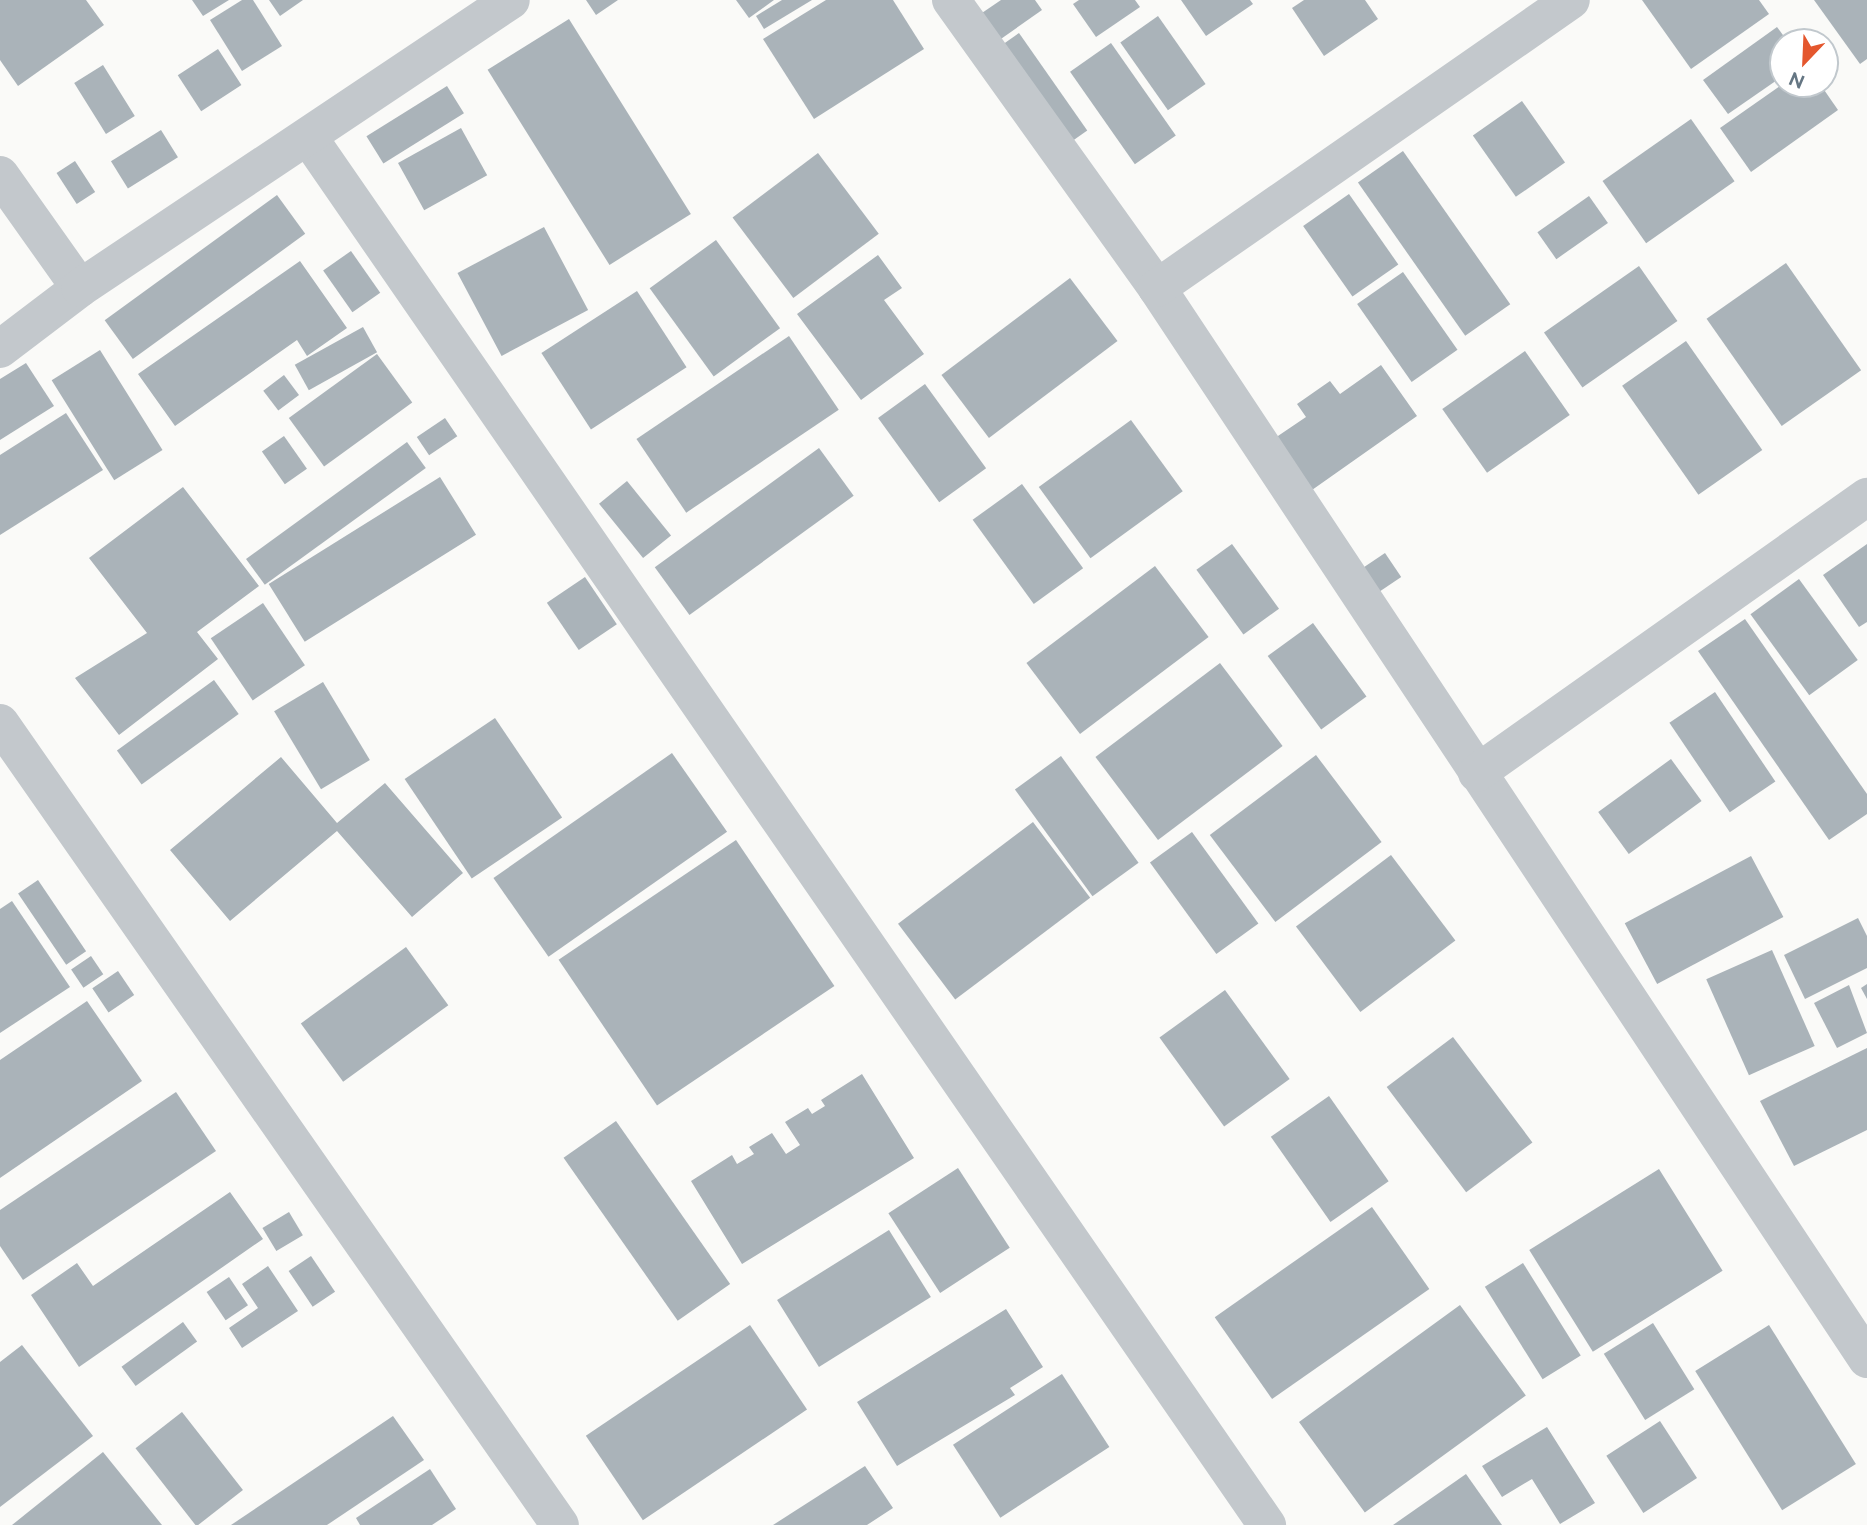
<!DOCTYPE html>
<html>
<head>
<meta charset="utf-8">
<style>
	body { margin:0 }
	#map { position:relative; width:1867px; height:1525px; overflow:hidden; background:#fafaf8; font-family:Raleway,sans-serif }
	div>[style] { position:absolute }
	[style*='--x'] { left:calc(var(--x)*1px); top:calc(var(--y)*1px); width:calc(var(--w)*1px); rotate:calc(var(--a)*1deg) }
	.building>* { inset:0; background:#aab3b9; transform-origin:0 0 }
	.street>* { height:38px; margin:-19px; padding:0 19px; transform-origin:19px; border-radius:19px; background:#c3c8cc }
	span { translate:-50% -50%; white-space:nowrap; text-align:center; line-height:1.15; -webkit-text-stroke:7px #fff; paint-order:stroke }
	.north { position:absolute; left:1769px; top:28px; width:70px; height:70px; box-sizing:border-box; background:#fff; border:2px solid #c1c8cd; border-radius:50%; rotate:203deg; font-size:19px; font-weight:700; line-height:28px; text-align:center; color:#657683 }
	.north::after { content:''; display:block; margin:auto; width:24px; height:32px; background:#e4572e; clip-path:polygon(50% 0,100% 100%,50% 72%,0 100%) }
</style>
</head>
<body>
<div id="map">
	<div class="building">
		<i style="clip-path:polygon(0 0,86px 0,104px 25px,18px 86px,0 60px)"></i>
		<i style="clip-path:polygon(192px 0,229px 0,203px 16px)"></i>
		<i style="clip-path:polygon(242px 0,253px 0,282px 46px,242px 71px,210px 20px)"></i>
		<i style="clip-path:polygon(269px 0,303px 0,280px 16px)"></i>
		<i style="clip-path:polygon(586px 0,618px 0,596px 15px)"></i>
		<i style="clip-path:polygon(736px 0,774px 0,749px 18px)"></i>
		<i style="clip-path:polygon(782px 0,812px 0,764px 29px,756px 16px)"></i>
		<i style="clip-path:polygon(826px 0,893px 0,924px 49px,814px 119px,763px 39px)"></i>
		<i style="clip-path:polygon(1001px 0,1035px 0,1042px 10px,998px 41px,979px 15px)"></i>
		<i style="clip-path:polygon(1079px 0,1135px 0,1140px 7px,1096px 37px,1073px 4px)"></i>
		<i style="clip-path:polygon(1181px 0,1250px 0,1253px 4px,1206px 36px)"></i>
		<i style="clip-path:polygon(1304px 0,1365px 0,1378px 19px,1324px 56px,1292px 8px)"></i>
		<i style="clip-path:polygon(1642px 0,1759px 0,1769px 14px,1691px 69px)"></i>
		<i style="clip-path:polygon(1814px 0,1867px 0,1867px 59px,1860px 64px)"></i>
		<i style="left:1158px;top:16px;width:83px;height:46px;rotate:55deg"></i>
		<i style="left:569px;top:19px;width:230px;height:96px;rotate:58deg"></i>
		<i style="clip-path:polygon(1777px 27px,1788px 42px,1783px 76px,1728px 114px,1703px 80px)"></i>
		<i style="left:1019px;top:33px;width:119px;height:23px;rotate:55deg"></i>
		<i style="left:1111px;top:43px;width:113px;height:50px;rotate:55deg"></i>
		<i style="left:218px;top:49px;width:43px;height:48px;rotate:57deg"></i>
		<i style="left:103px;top:65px;width:60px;height:34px;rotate:58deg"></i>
		<i style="clip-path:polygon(1783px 84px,1820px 84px,1838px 110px,1751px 172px,1720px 128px)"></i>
		<i style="left:447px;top:86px;width:32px;height:95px;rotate:58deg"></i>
		<i style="left:1522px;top:101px;width:75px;height:60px;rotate:55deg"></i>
		<i style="left:1691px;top:119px;width:76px;height:108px;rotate:55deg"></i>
		<i style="left:461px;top:128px;width:54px;height:72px;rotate:61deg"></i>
		<i style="left:161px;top:130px;width:32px;height:59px;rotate:58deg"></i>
		<i style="left:1403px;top:151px;width:187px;height:55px;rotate:55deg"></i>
		<i style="left:818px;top:153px;width:101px;height:107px;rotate:53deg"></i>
		<i style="left:75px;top:161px;width:37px;height:22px;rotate:57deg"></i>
		<i style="left:1349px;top:194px;width:86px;height:56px;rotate:55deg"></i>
		<i style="left:277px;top:195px;width:48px;height:213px;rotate:54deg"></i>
		<i style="left:1589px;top:196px;width:33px;height:63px;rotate:55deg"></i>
		<i style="left:544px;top:227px;width:94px;height:98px;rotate:62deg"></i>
		<i style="left:716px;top:240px;width:109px;height:82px;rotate:54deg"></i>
		<i style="left:351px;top:251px;width:51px;height:34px;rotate:55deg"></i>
		<i style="clip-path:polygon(878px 255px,902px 288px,884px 300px,924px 354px,861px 400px,797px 314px)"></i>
		<i style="clip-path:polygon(300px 261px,347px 328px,307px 356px,297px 340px,175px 426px,138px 374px)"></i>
		<i style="left:1786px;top:263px;width:131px;height:97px;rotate:55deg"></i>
		<i style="left:1639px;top:266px;width:67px;height:116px;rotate:55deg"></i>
		<i style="left:1403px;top:272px;width:95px;height:56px;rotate:55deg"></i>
		<i style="left:1070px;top:278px;width:79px;height:161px;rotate:53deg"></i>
		<i style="left:637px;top:291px;width:91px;height:114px;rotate:57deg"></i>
		<i style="left:363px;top:327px;width:29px;height:78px;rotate:61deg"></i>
		<i style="left:789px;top:336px;width:89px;height:184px;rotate:56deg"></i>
		<i style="left:1686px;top:341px;width:133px;height:78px;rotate:55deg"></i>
		<i style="left:100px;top:350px;width:118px;height:57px;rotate:58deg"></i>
		<i style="left:1525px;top:351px;width:78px;height:101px;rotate:55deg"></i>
		<i style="left:377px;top:354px;width:60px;height:109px;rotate:54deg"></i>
		<i style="clip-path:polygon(26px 363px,54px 406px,0 440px,0 379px)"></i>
		<i style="clip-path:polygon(1381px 365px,1417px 416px,1312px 490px,1275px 438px,1306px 417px,1297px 404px,1330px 381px,1340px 394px)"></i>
		<i style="left:284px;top:375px;width:25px;height:26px;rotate:53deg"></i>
		<i style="left:925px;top:384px;width:104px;height:58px;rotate:54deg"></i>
		<i style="clip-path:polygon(66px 413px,103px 470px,0 535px,0 455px)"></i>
		<i style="left:445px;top:418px;width:22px;height:34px;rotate:56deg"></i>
		<i style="left:1131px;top:420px;width:88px;height:114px;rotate:54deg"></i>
		<i style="left:284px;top:436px;width:40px;height:27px;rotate:55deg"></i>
		<i style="left:407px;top:442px;width:32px;height:199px;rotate:54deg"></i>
		<i style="left:819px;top:448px;width:59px;height:203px;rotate:54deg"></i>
		<i style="left:440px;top:477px;width:68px;height:202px;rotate:58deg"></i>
		<i style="left:627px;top:481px;width:70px;height:36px;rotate:51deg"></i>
		<i style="left:1022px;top:484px;width:104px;height:61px;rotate:54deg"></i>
		<i style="clip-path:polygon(183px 487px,259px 586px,197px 632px,218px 659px,119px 735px,75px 678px,147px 633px,89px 558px)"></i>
		<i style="left:1232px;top:544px;width:80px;height:44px;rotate:54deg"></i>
		<i style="clip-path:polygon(1867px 544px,1867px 622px,1859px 627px,1823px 575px)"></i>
		<i style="left:1385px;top:553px;width:29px;height:39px;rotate:56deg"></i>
		<i style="left:1155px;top:566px;width:89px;height:161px;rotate:53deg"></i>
		<i style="left:585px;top:577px;width:57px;height:46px;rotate:56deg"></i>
		<i style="left:1799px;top:579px;width:100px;height:60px;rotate:54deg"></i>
		<i style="left:263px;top:603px;width:75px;height:63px;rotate:56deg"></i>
		<i style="clip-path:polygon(1745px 619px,1867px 794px,1867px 814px,1829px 840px,1698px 651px)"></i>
		<i style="left:1313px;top:623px;width:91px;height:56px;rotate:54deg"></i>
		<i style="left:1220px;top:663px;width:104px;height:156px;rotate:53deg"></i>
		<i style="left:214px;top:680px;width:42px;height:120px;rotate:54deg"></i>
		<i style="left:323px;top:682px;width:91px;height:57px;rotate:59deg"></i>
		<i style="left:1715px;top:692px;width:108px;height:55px;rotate:56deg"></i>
		<i style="left:495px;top:718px;width:120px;height:109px;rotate:56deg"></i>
		<i style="left:672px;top:753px;width:96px;height:218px;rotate:55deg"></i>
		<i style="left:1316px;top:755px;width:109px;height:133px;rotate:53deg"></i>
		<i style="left:1061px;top:756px;width:132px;height:57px;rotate:54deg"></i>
		<i style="clip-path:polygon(281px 757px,337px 823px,385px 783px,463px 873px,412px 917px,337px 831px,230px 921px,170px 850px)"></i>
		<i style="left:1671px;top:759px;width:52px;height:90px;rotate:54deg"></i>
		<i style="left:1033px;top:822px;width:95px;height:169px;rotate:53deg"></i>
		<i style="left:1192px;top:832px;width:113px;height:52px;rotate:54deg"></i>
		<i style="left:736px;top:840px;width:176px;height:214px;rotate:56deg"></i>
		<i style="left:1391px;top:855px;width:107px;height:119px;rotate:53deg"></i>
		<i style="left:1751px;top:856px;width:69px;height:143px;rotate:62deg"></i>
		<i style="left:38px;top:880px;width:86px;height:24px;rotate:56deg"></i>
		<i style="clip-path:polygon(12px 901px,70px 987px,0 1033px,0 909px)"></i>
		<i style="clip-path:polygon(1858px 918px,1867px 936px,1867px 968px,1805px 999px,1784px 955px)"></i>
		<i style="left:406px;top:947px;width:72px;height:130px;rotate:54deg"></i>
		<i style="left:1772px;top:950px;width:105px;height:72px;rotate:66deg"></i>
		<i style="left:91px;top:956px;width:22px;height:24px;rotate:56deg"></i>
		<i style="left:118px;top:971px;width:29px;height:31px;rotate:56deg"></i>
		<i style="clip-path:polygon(1867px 984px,1867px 999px,1861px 988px)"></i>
		<i style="clip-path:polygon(1849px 985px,1867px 1033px,1837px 1048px,1814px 1003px)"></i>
		<i style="left:1225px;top:990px;width:110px;height:81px;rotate:54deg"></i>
		<i style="clip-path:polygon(87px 1001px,142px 1081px,0 1178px,0 1060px)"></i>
		<i style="left:1453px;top:1037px;width:132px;height:83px;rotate:53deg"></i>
		<i style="clip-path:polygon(1867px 1048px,1867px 1130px,1794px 1166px,1760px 1101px)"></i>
		<i style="clip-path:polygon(862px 1074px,914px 1158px,742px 1264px,691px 1181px,732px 1155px,737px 1164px,754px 1154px,749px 1147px,772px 1133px,786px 1154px,800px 1145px,785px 1122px,808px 1108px,812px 1114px,825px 1106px,821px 1100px)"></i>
		<i style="clip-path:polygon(176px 1092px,216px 1151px,23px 1280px,0 1246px,0 1210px)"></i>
		<i style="left:1329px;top:1096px;width:104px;height:71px;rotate:55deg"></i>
		<i style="left:616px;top:1121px;width:199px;height:64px;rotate:55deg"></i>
		<i style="left:958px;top:1168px;width:95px;height:83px;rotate:57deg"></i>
		<i style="left:1659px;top:1169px;width:120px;height:153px;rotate:58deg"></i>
		<i style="clip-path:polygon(230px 1192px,263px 1239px,79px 1367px,31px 1295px,77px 1263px,93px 1286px)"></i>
		<i style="left:1372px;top:1207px;width:100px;height:192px;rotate:55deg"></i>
		<i style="left:289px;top:1212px;width:27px;height:31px;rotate:59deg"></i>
		<i style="left:889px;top:1230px;width:79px;height:132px;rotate:58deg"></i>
		<i style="left:311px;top:1256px;width:43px;height:27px;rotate:56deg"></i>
		<i style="left:1523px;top:1263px;width:109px;height:45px;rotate:58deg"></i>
		<i style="clip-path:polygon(268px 1266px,298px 1311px,242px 1348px,229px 1328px,258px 1308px,242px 1284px)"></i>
		<i style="left:229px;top:1277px;width:34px;height:27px;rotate:56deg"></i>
		<i style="left:1460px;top:1305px;width:112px;height:199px;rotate:54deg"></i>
		<i style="clip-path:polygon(1006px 1309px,1043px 1367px,1010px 1388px,1015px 1395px,897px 1466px,857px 1402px)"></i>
		<i style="left:183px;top:1322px;width:24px;height:76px;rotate:54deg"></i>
		<i style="left:1653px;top:1323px;width:78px;height:58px;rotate:58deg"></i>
		<i style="left:750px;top:1325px;width:102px;height:198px;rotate:56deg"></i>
		<i style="left:1769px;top:1325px;width:164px;height:87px;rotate:58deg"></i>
		<i style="clip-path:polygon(22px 1345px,93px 1436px,0 1507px,0 1362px)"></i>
		<i style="left:1062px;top:1374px;width:87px;height:130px;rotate:57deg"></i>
		<i style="left:182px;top:1412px;width:99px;height:59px;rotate:52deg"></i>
		<i style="clip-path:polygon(393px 1416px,424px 1460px,327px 1525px,231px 1525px)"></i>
		<i style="left:1660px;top:1421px;width:68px;height:64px;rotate:57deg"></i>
		<i style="clip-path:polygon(1547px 1427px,1595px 1503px,1560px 1524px,1532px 1479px,1502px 1497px,1482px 1466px)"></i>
		<i style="clip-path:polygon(103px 1452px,162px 1525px,12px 1525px)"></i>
		<i style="clip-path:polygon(865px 1466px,893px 1508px,867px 1525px,773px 1525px)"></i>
		<i style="clip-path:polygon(430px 1469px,456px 1509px,432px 1525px,360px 1525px,356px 1518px)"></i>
		<i style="clip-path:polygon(1466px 1474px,1502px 1525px,1393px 1525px)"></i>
	</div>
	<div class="street">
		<i style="--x:951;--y:0;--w:354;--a:54.4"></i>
		<i style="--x:1157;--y:288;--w:1285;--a:56.46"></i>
		<i style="--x:309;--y:138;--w:1686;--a:55.37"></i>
		<i style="--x:0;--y:175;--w:138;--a:54.7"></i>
		<i style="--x:1157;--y:288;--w:504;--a:-34.82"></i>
		<i style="--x:0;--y:349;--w:101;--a:-37.3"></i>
		<i style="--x:80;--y:288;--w:518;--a:-33.75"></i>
		<i style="--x:0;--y:723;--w:978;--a:55.08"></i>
		<i style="--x:1477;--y:773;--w:478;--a:-35.3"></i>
	</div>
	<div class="north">N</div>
</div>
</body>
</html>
